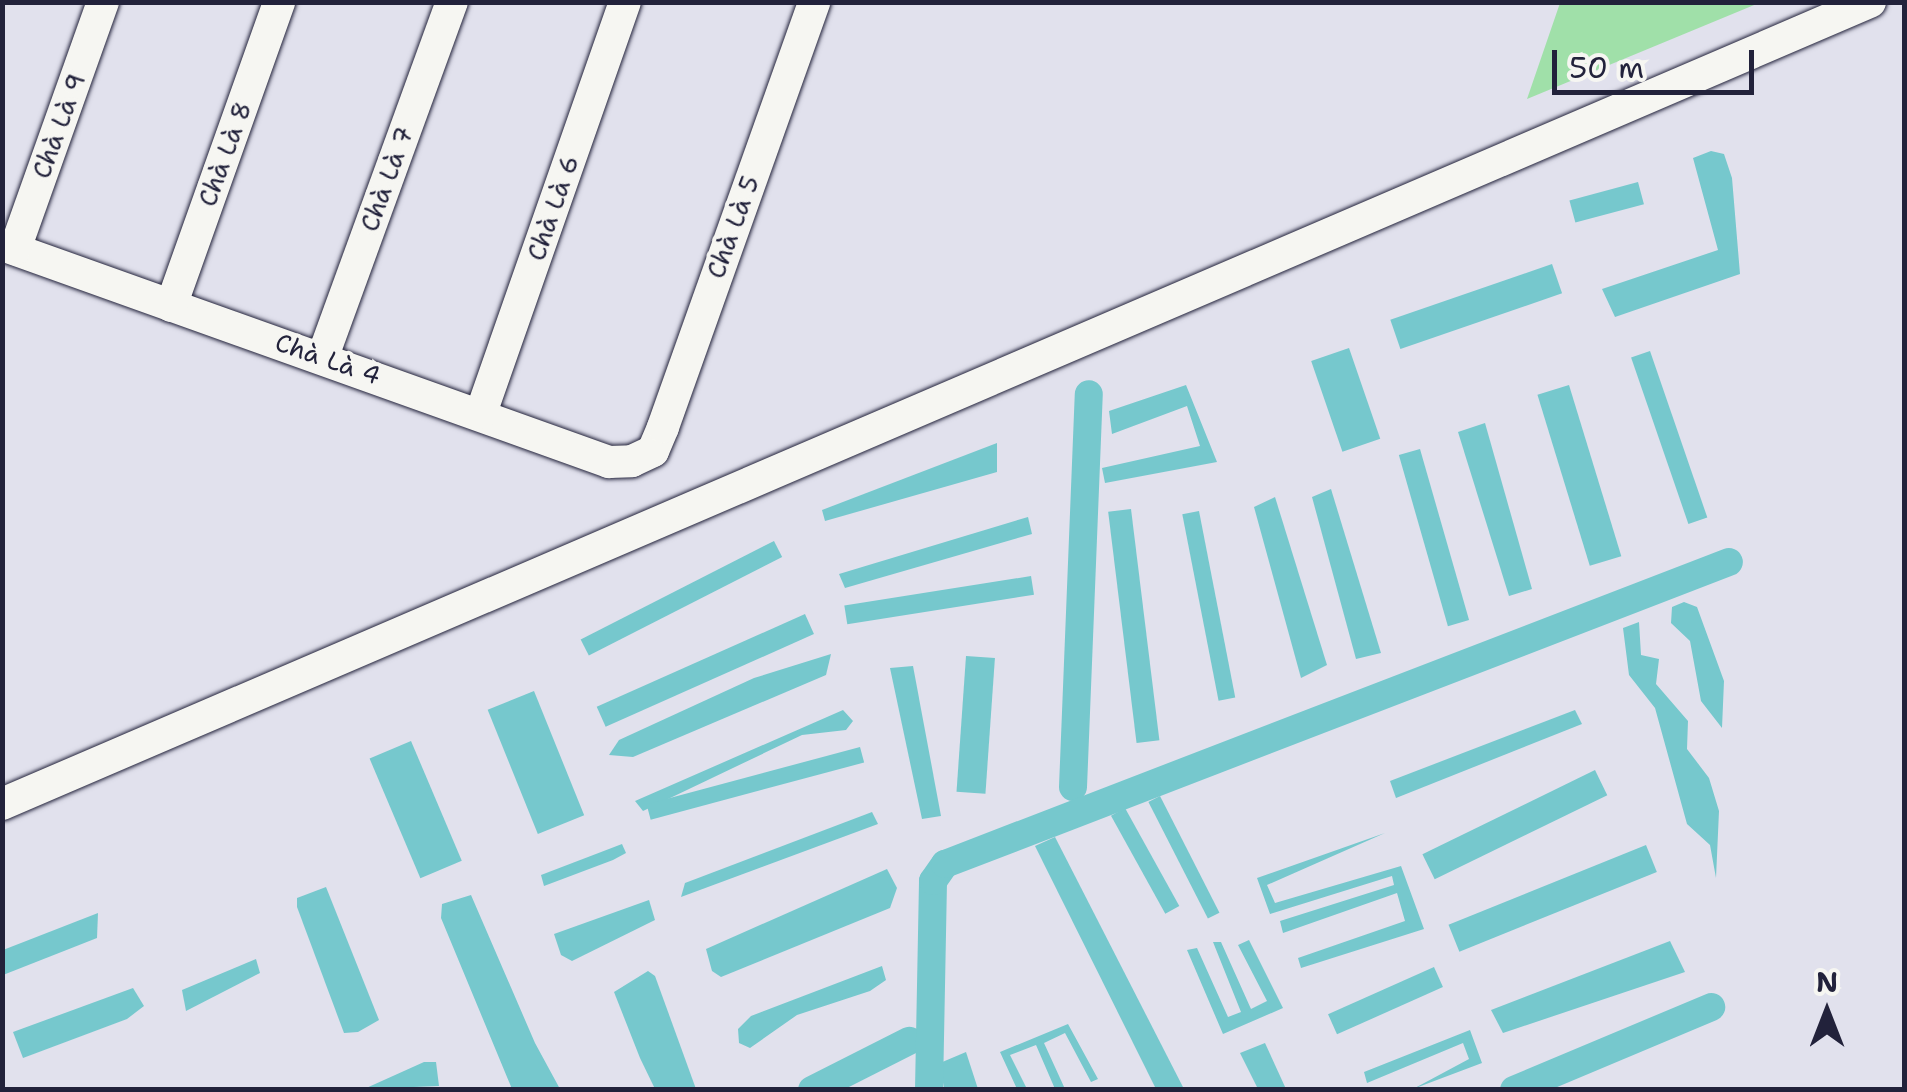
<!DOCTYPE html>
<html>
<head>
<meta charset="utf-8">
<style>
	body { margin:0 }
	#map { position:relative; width:1907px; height:1092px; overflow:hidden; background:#e1e1ed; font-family:"Shantell Sans",sans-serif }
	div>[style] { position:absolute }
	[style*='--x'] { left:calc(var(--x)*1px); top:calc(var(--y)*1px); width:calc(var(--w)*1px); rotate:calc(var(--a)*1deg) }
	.green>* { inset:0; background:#a0e0a9 }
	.water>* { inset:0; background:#76c8cd; transform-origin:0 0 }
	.canal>* { height:28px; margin:-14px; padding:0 14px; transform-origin:14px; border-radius:14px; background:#76c8cd }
	.roads { filter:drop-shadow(0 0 2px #22223b) drop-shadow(0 0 2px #22223b) }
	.street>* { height:32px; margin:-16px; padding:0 16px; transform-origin:16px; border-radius:16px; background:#f6f6f2 }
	span { translate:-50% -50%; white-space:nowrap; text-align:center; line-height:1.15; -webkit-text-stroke:8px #f6f6f2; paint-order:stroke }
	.street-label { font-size:25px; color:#22223b }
	.frame { position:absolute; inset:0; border:5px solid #22223b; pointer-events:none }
	.north { position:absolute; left:1777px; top:962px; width:100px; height:100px; -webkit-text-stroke:8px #f6f6f2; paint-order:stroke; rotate:0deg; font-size:28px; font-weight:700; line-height:40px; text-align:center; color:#22223b }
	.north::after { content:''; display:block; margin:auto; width:35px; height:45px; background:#22223b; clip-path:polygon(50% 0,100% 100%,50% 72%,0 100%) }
	.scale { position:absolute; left:1552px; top:50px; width:202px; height:45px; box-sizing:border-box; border:5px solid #22223b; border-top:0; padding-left:12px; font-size:30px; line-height:35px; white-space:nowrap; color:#22223b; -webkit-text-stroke:8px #f6f6f2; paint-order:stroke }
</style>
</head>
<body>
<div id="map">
	<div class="green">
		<i style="clip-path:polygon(1560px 3px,1560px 2px,1759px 3px,1527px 99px)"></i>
	</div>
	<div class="water">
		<i style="clip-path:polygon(1711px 151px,1724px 154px,1732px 178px,1740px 274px,1615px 317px,1602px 289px,1718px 250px,1693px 158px)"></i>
		<i style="left:1638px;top:182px;width:23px;height:71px;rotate:75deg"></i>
		<i style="left:1552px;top:264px;width:31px;height:171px;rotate:71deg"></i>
		<i style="left:1349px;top:348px;width:96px;height:40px;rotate:71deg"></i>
		<i style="left:1650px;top:351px;width:176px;height:20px;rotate:71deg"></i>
		<i style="clip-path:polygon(1186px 385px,1217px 462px,1105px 483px,1102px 468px,1200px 446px,1187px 406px,1112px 434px,1109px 411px)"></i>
		<i style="left:1569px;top:385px;width:179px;height:33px;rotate:73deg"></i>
		<i style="clip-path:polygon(1485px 423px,1532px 589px,1509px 596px,1458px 432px)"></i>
		<i style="clip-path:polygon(997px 443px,997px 472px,825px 521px,822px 510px)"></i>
		<i style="left:1420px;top:449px;width:178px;height:22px;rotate:74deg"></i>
		<i style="clip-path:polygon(1331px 489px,1381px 653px,1356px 659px,1312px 497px)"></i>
		<i style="clip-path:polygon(1275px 497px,1327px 665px,1301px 678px,1254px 507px)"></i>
		<i style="left:1131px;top:509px;width:233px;height:23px;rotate:83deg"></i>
		<i style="left:1199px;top:511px;width:190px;height:17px;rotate:79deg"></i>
		<i style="clip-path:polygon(1028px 517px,1032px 534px,845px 588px,839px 574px)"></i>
		<i style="left:774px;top:541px;width:18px;height:217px;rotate:63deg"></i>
		<i style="left:1031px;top:576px;width:19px;height:189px;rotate:81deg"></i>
		<i style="clip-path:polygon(1684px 602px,1697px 607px,1724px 681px,1722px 728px,1701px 701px,1690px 641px,1671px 623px,1672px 607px)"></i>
		<i style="left:805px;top:614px;width:22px;height:228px;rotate:66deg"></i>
		<i style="clip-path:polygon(1639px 622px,1641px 655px,1659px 659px,1656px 684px,1688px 721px,1687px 749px,1709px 778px,1719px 811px,1716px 878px,1710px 845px,1687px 824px,1655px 708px,1629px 675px,1623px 628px)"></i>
		<i style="clip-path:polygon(831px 654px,826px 675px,633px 757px,609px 755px,619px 740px,754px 678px)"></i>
		<i style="left:966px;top:656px;width:29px;height:136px;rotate:4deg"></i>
		<i style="clip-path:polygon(913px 666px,941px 816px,922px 819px,890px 668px)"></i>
		<i style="left:534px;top:691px;width:134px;height:50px;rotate:68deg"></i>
		<i style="clip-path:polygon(843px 710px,853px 721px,846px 730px,802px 735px,643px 811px,635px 801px)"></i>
		<i style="clip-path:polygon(1575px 710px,1582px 724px,1396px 798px,1390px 781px)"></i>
		<i style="left:411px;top:741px;width:130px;height:45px;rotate:67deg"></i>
		<i style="left:860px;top:747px;width:16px;height:221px;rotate:75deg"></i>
		<i style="left:1595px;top:770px;width:28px;height:192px;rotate:64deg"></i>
		<i style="left:1160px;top:796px;width:131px;height:13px;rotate:63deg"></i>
		<i style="left:1125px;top:808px;width:112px;height:16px;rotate:61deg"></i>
		<i style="clip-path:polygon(872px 812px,878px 824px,681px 897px,685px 883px)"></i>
		<i style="clip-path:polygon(1385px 833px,1267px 885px,1275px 903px,1401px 866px,1424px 929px,1301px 968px,1298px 958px,1405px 921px,1397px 893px,1283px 933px,1280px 921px,1394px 885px,1392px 876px,1270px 914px,1257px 878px)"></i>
		<i style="clip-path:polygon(1055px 837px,1184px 1089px,1156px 1089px,1035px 846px)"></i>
		<i style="clip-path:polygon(622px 844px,626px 853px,613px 860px,544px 886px,541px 875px)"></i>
		<i style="left:1646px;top:845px;width:29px;height:213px;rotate:68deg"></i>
		<i style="clip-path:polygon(887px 869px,897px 888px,890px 908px,721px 977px,712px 971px,706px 949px)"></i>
		<i style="clip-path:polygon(326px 887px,379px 1020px,358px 1032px,344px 1033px,297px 907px,297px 898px)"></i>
		<i style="clip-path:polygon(471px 895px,535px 1043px,560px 1089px,512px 1089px,441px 918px,442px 904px)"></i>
		<i style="clip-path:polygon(649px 900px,655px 920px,572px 961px,561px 955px,554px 934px)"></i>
		<i style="clip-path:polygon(98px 913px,97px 938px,3px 975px,3px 950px)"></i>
		<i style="clip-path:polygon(1249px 940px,1283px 1008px,1223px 1034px,1187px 950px,1197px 948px,1228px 1017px,1241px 1012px,1213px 942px,1221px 942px,1251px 1009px,1267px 1001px,1238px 945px)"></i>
		<i style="clip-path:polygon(1670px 941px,1685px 972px,1503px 1033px,1491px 1010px)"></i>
		<i style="clip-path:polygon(256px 959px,260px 973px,186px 1011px,182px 990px)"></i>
		<i style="clip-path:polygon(882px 966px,886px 980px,870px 991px,797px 1015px,750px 1048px,739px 1043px,738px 1029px,751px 1016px)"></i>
		<i style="left:1434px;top:967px;width:22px;height:116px;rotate:66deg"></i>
		<i style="clip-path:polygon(648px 971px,655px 976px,696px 1089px,655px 1089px,640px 1058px,614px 992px)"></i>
		<i style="clip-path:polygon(133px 988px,144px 1006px,127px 1019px,23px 1058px,13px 1032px)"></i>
		<i style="clip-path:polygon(1068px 1024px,1098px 1079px,1091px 1082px,1065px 1033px,1044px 1043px,1065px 1089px,1055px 1089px,1036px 1045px,1010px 1055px,1027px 1089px,1017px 1089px,1000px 1052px)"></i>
		<i style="clip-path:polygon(1470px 1030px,1482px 1063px,1413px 1089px,1469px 1059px,1463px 1043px,1367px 1083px,1364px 1072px)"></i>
		<i style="clip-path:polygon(1265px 1043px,1286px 1089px,1258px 1089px,1240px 1053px)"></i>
		<i style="clip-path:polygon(966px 1052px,978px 1089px,944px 1089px,940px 1063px)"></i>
		<i style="clip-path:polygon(424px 1062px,436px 1062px,439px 1086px,364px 1089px)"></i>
	</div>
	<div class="canal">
		<i style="--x:1073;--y:787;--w:393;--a:-87.7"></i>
		<i style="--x:812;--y:1090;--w:109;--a:-26.8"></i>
		<i style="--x:929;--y:1090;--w:209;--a:-88.9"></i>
		<i style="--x:933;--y:881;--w:21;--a:-55"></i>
		<i style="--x:945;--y:864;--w:840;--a:-21.07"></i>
		<i style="--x:1514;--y:1090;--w:214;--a:-22.8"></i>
	</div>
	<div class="roads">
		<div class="street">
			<i style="--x:2;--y:245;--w:645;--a:19.67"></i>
			<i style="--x:609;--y:462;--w:23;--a:-2"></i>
			<i style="--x:632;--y:461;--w:23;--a:-25"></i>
			<i style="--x:653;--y:451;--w:26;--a:-67"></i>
			<i style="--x:663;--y:427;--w:451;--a:-70.4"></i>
			<i style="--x:15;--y:249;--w:262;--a:-70.4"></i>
			<i style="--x:171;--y:306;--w:323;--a:-70.4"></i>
			<i style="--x:323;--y:356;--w:377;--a:-70"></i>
			<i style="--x:481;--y:413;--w:435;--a:-70.7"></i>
			<i style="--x:2;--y:804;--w:2033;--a:-23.24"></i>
		</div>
	</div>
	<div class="street-label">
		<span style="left:59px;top:126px;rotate:-70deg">Chà Là 9</span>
		<span style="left:225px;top:154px;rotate:-70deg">Chà Là 8</span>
		<span style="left:387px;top:179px;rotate:-70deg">Chà Là 7</span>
		<span style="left:553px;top:208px;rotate:-71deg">Chà Là 6</span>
		<span style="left:733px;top:227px;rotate:-70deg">Chà Là 5</span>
		<span style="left:328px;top:359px;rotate:19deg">Chà Là 4</span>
	</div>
	<div class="frame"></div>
	<div class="north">N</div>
	<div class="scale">50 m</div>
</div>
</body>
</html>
